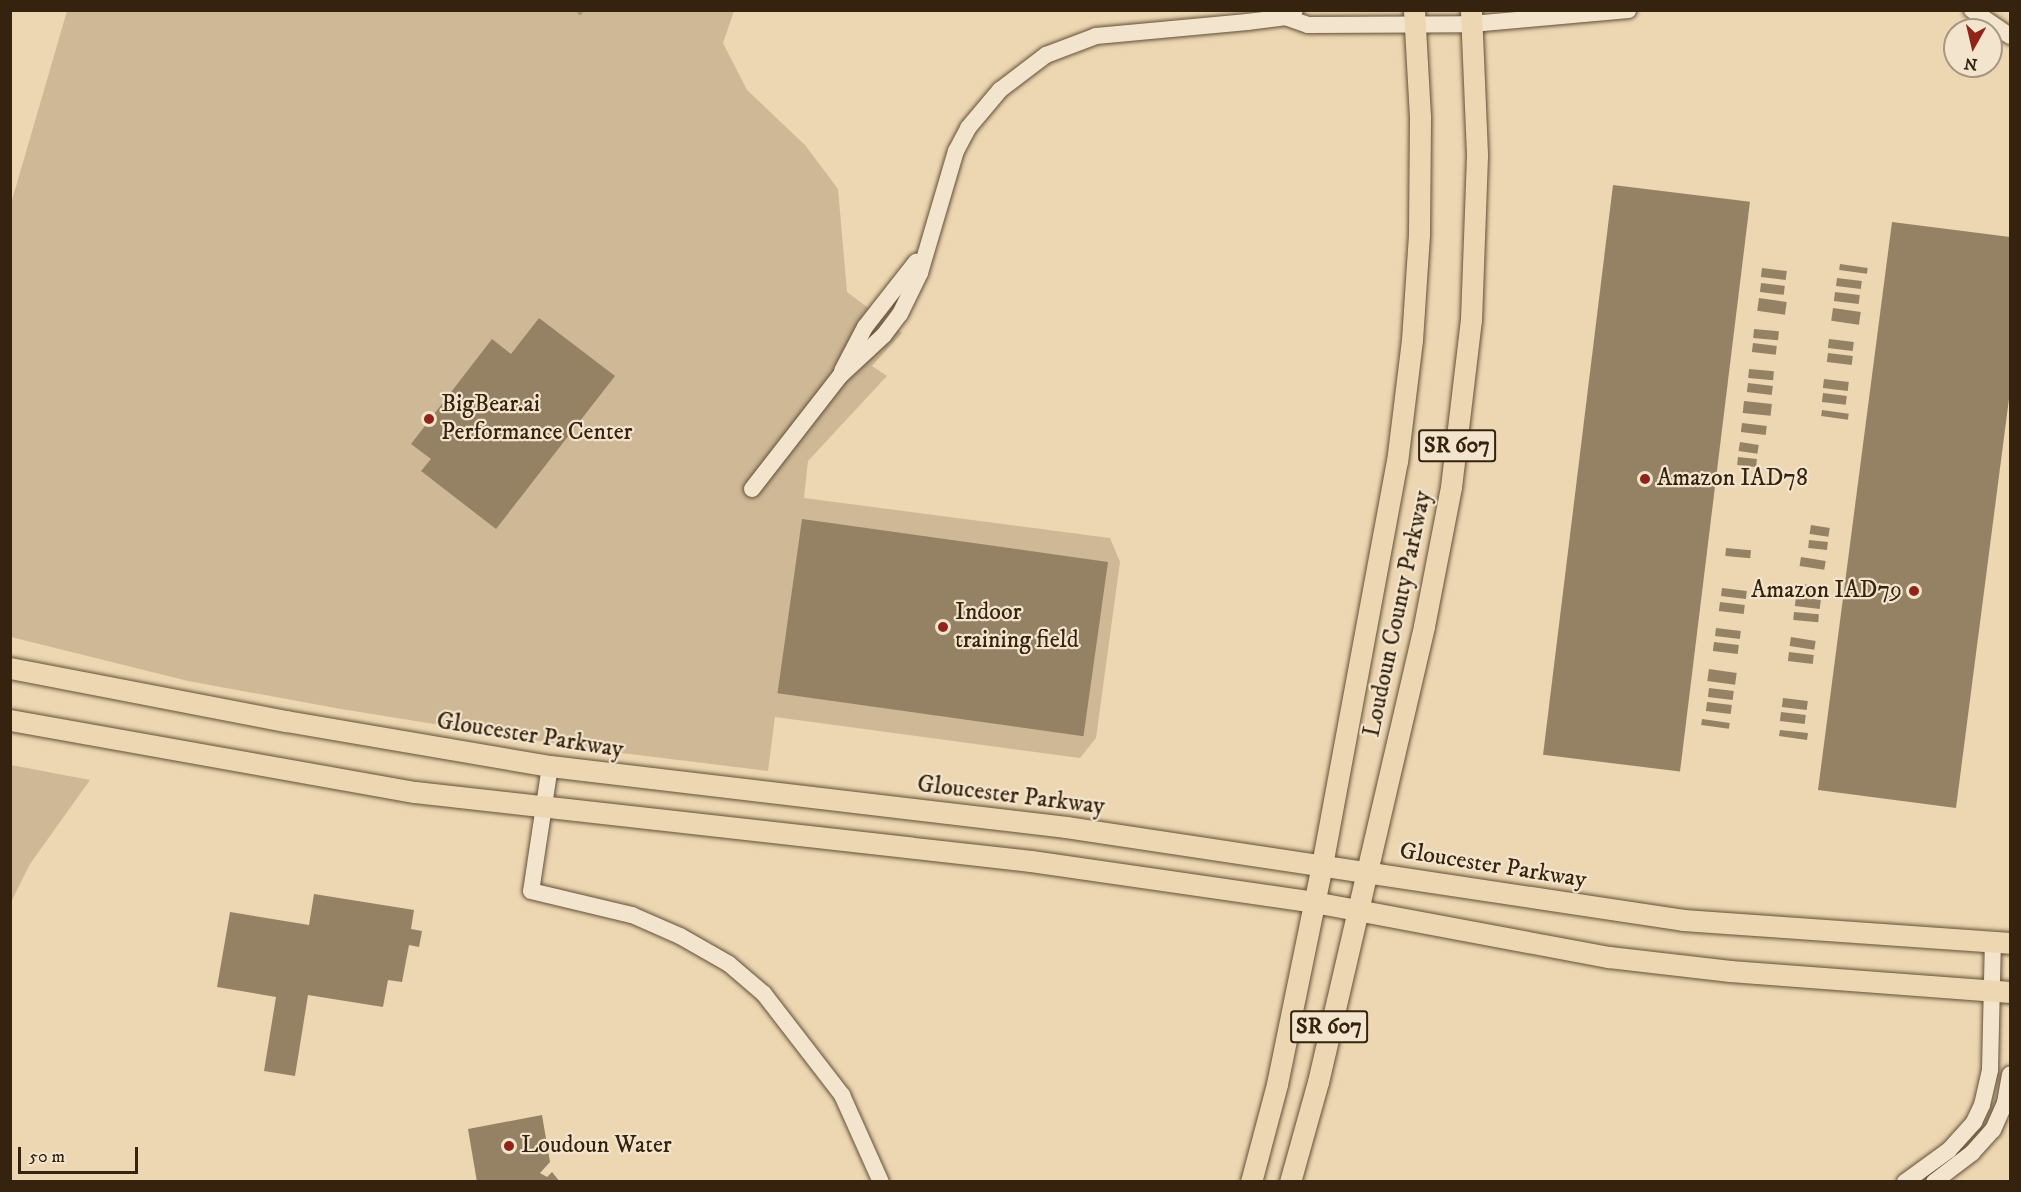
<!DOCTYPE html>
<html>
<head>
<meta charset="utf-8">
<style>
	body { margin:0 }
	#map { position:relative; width:2021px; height:1192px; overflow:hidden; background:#edd7b2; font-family:"IM FELL DW Pica",serif }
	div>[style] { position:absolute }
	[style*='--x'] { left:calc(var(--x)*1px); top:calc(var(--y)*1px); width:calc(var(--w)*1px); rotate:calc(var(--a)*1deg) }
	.green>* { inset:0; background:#ceb896 }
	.stream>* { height:4.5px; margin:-2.25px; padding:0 2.25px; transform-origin:2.25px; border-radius:2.25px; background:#ae9a7b }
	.building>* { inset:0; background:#958164; transform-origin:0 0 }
	.roads { filter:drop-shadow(0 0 2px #635038) drop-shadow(0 0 2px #635038) }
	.minor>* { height:16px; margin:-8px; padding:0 8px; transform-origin:8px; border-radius:8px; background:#f3e5cd }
	.major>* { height:21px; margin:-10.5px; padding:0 10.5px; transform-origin:10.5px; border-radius:10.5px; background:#edd7b2 }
	.dots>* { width:16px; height:16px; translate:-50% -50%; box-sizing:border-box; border:3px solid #f3e5cd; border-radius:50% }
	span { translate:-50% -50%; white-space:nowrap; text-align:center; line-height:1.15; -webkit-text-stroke:4.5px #f3e5cd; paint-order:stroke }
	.shield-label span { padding:2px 4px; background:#f3e5cd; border:2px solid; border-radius:4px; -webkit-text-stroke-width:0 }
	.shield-label { font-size:22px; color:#35230f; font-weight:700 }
	.poi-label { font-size:24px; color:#35230f }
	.left { translate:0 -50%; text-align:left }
	.right { translate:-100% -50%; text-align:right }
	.street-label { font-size:24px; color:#35230f }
	.frame { position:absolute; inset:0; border:12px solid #35230f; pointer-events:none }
	.north { position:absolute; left:1943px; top:18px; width:60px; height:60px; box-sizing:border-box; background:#f3e5cd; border:2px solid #a79781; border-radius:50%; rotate:188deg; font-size:16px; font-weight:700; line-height:24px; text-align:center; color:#35230f }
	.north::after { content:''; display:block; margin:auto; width:21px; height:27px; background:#8f2418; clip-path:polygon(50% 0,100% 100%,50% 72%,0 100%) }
	.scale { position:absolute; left:18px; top:1147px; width:120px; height:27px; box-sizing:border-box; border:3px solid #35230f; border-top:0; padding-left:8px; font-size:18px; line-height:21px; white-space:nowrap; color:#35230f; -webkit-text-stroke:4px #f3e5cd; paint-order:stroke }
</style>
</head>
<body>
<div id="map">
	<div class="green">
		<i style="clip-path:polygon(67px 11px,734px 11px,723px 43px,747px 90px,805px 145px,838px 189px,847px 292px,902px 333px,872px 366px,887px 376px,808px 461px,804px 498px,1110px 538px,1120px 562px,1096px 738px,1080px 758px,775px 717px,768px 771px,589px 749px,341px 709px,188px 681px,11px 637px,10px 207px)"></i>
		<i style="clip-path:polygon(11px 765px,90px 780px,30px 864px,11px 902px)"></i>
	</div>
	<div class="stream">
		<i style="--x:580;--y:10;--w:2;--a:90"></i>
	</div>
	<div class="building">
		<i style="left:1613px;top:185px;width:138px;height:574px;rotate:7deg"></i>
		<i style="clip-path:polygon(1892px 222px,2010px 237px,2010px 391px,1956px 808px,1818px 790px)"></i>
		<i style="left:1840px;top:264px;width:28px;height:6px;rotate:8deg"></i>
		<i style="left:1762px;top:268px;width:25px;height:9px;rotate:7deg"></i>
		<i style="left:1837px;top:278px;width:25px;height:8px;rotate:7deg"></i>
		<i style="left:1761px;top:283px;width:24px;height:9px;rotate:7deg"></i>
		<i style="left:1835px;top:292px;width:25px;height:9px;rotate:7deg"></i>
		<i style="left:1759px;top:298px;width:28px;height:13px;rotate:8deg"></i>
		<i style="left:1833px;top:308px;width:28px;height:13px;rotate:8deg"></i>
		<i style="clip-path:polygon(539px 318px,615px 376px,496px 529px,421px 471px,431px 459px,411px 444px,492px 339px,511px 354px)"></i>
		<i style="left:1754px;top:329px;width:25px;height:9px;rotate:5deg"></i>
		<i style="left:1829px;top:339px;width:25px;height:9px;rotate:7deg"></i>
		<i style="left:1753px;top:343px;width:24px;height:9px;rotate:7deg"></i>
		<i style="left:1828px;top:353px;width:25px;height:9px;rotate:7deg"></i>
		<i style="left:1749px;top:369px;width:25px;height:9px;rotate:5deg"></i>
		<i style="left:1824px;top:379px;width:25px;height:9px;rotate:7deg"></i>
		<i style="left:1748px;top:383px;width:25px;height:9px;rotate:7deg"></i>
		<i style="left:1823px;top:393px;width:24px;height:9px;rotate:7deg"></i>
		<i style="left:1744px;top:401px;width:28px;height:12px;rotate:6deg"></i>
		<i style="left:1822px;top:410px;width:27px;height:6px;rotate:8deg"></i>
		<i style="left:1742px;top:423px;width:25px;height:9px;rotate:7deg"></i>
		<i style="left:1740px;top:442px;width:19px;height:9px;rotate:9deg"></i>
		<i style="left:1738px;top:457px;width:19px;height:8px;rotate:6deg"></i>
		<i style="left:802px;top:519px;width:309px;height:176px;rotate:8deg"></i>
		<i style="left:1811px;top:525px;width:19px;height:9px;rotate:9deg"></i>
		<i style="left:1809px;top:540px;width:19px;height:8px;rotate:6deg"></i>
		<i style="left:1726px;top:548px;width:25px;height:8px;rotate:5deg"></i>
		<i style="left:1801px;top:557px;width:25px;height:9px;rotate:9deg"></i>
		<i style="clip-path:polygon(1800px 584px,1828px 587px,1827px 594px,1799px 590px)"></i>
		<i style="left:1722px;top:588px;width:25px;height:8px;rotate:7deg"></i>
		<i style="left:1796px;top:597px;width:25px;height:9px;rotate:7deg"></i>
		<i style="left:1720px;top:602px;width:25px;height:9px;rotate:7deg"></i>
		<i style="left:1794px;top:612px;width:25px;height:8px;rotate:5deg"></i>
		<i style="left:1716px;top:628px;width:25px;height:8px;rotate:7deg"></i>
		<i style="left:1791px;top:637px;width:25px;height:9px;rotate:9deg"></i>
		<i style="left:1714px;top:642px;width:25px;height:9px;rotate:7deg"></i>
		<i style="left:1789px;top:652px;width:25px;height:9px;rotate:7deg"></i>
		<i style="left:1709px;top:669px;width:28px;height:12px;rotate:8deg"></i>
		<i style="left:1709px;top:688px;width:25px;height:9px;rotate:7deg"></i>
		<i style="left:1783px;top:698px;width:25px;height:9px;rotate:7deg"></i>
		<i style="left:1707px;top:702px;width:25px;height:9px;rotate:7deg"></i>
		<i style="left:1781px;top:712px;width:25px;height:9px;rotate:7deg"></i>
		<i style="left:1702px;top:719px;width:28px;height:6px;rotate:8deg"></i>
		<i style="clip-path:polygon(1780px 730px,1808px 733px,1807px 740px,1779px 736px)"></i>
		<i style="clip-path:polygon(314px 894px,414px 910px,411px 929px,422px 931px,419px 947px,409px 945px,402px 982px,388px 980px,383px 1007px,308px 995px,295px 1076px,264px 1071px,276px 997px,217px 987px,230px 912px,309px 925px)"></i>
		<i style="clip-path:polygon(542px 1115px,550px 1162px,540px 1173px,547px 1177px,552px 1172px,560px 1182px,477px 1182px,468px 1129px)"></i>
	</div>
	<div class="roads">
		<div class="minor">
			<i style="--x:1972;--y:10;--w:46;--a:34.4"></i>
			<i style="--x:1285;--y:17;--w:24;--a:19"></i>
			<i style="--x:1308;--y:25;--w:164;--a:-0.3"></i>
			<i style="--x:1472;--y:24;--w:157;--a:-5.1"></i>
			<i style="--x:842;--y:371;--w:50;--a:-62.4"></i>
			<i style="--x:865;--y:327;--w:83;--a:-51.9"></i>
			<i style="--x:752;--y:489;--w:143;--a:-52.1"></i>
			<i style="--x:840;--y:376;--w:60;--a:-43"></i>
			<i style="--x:884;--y:335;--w:26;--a:-53"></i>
			<i style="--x:900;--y:314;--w:46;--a:-64"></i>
			<i style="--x:920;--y:273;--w:127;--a:-73.6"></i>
			<i style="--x:956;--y:151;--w:26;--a:-62"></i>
			<i style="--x:968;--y:128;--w:50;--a:-49.9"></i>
			<i style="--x:1000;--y:90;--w:58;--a:-37.3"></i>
			<i style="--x:1046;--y:55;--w:53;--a:-20.8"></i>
			<i style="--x:1096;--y:36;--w:152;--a:-5.3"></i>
			<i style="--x:1247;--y:22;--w:38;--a:-7"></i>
			<i style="--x:1285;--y:17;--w:12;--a:-35"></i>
			<i style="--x:550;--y:766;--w:126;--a:98.6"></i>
			<i style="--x:531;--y:891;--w:104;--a:13.4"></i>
			<i style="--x:632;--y:915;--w:52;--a:23.6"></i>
			<i style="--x:680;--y:936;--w:56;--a:29.7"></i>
			<i style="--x:729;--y:964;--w:46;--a:40.6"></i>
			<i style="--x:764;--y:994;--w:128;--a:52.3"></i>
			<i style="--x:842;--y:1095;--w:95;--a:65.9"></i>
			<i style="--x:1905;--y:1182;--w:54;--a:-36"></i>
			<i style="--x:1949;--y:1150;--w:38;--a:-48"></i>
			<i style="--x:1974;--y:1122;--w:19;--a:-65"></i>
			<i style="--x:1982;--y:1105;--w:36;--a:-77"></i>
			<i style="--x:1990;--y:1070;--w:129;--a:-88.7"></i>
			<i style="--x:1934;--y:1182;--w:48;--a:-37.3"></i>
			<i style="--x:1972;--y:1153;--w:31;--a:-48"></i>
			<i style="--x:1993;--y:1130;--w:30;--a:-66"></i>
			<i style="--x:2005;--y:1103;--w:29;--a:-80"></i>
		</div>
		<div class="major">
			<i style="--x:10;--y:668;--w:281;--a:10.9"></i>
			<i style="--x:286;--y:721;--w:268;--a:9.7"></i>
			<i style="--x:550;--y:766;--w:520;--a:6.74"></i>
			<i style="--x:1066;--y:827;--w:624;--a:8.57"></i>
			<i style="--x:1683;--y:920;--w:328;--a:4"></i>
			<i style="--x:10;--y:720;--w:411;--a:10.1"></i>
			<i style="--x:415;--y:792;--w:620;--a:6.39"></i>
			<i style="--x:1031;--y:861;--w:286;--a:8.2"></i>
			<i style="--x:1314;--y:902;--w:300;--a:10.6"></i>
			<i style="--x:1609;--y:957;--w:122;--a:6.6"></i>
			<i style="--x:1730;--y:971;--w:281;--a:4.3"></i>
			<i style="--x:1251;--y:1182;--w:101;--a:-75.1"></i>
			<i style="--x:1277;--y:1084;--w:224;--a:-78.4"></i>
			<i style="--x:1322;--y:865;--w:410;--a:-79.5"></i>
			<i style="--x:1397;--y:462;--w:123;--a:-83"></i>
			<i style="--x:1412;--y:340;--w:106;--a:-86.2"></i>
			<i style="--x:1419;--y:234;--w:117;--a:-89.5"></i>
			<i style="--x:1420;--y:117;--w:107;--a:-93.2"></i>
			<i style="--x:1290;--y:1182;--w:104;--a:-74.4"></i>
			<i style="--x:1318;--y:1082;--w:468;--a:-76.9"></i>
			<i style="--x:1424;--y:626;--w:142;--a:-79"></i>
			<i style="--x:1451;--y:487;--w:168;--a:-83.2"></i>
			<i style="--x:1471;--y:320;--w:166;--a:-87.9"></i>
			<i style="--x:1477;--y:154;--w:144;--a:-92.4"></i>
		</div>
	</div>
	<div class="dots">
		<i style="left:429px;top:419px;background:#8f2418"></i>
		<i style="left:1645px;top:479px;background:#8f2418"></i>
		<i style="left:1914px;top:591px;background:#8f2418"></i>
		<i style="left:943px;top:627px;background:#8f2418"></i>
		<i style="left:509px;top:1146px;background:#8f2418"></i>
	</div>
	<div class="shield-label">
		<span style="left:1457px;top:446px">SR 607</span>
		<span style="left:1329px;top:1027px">SR 607</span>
	</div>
	<div class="poi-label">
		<span class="left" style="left:441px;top:419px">BigBear.ai<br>Performance Center</span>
		<span class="left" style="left:1657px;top:479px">Amazon IAD78</span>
		<span class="right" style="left:1902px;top:591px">Amazon IAD79</span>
		<span class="left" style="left:955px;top:627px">Indoor<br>training field</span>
		<span class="left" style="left:521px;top:1146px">Loudoun Water</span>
	</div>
	<div class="street-label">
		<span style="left:1398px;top:614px;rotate:-78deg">Loudoun County Parkway</span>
		<span style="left:530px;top:736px;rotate:9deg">Gloucester Parkway</span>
		<span style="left:1011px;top:796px;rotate:7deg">Gloucester Parkway</span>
		<span style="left:1493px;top:866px;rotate:9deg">Gloucester Parkway</span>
	</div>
	<div class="frame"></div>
	<div class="north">N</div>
	<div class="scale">50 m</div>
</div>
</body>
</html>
